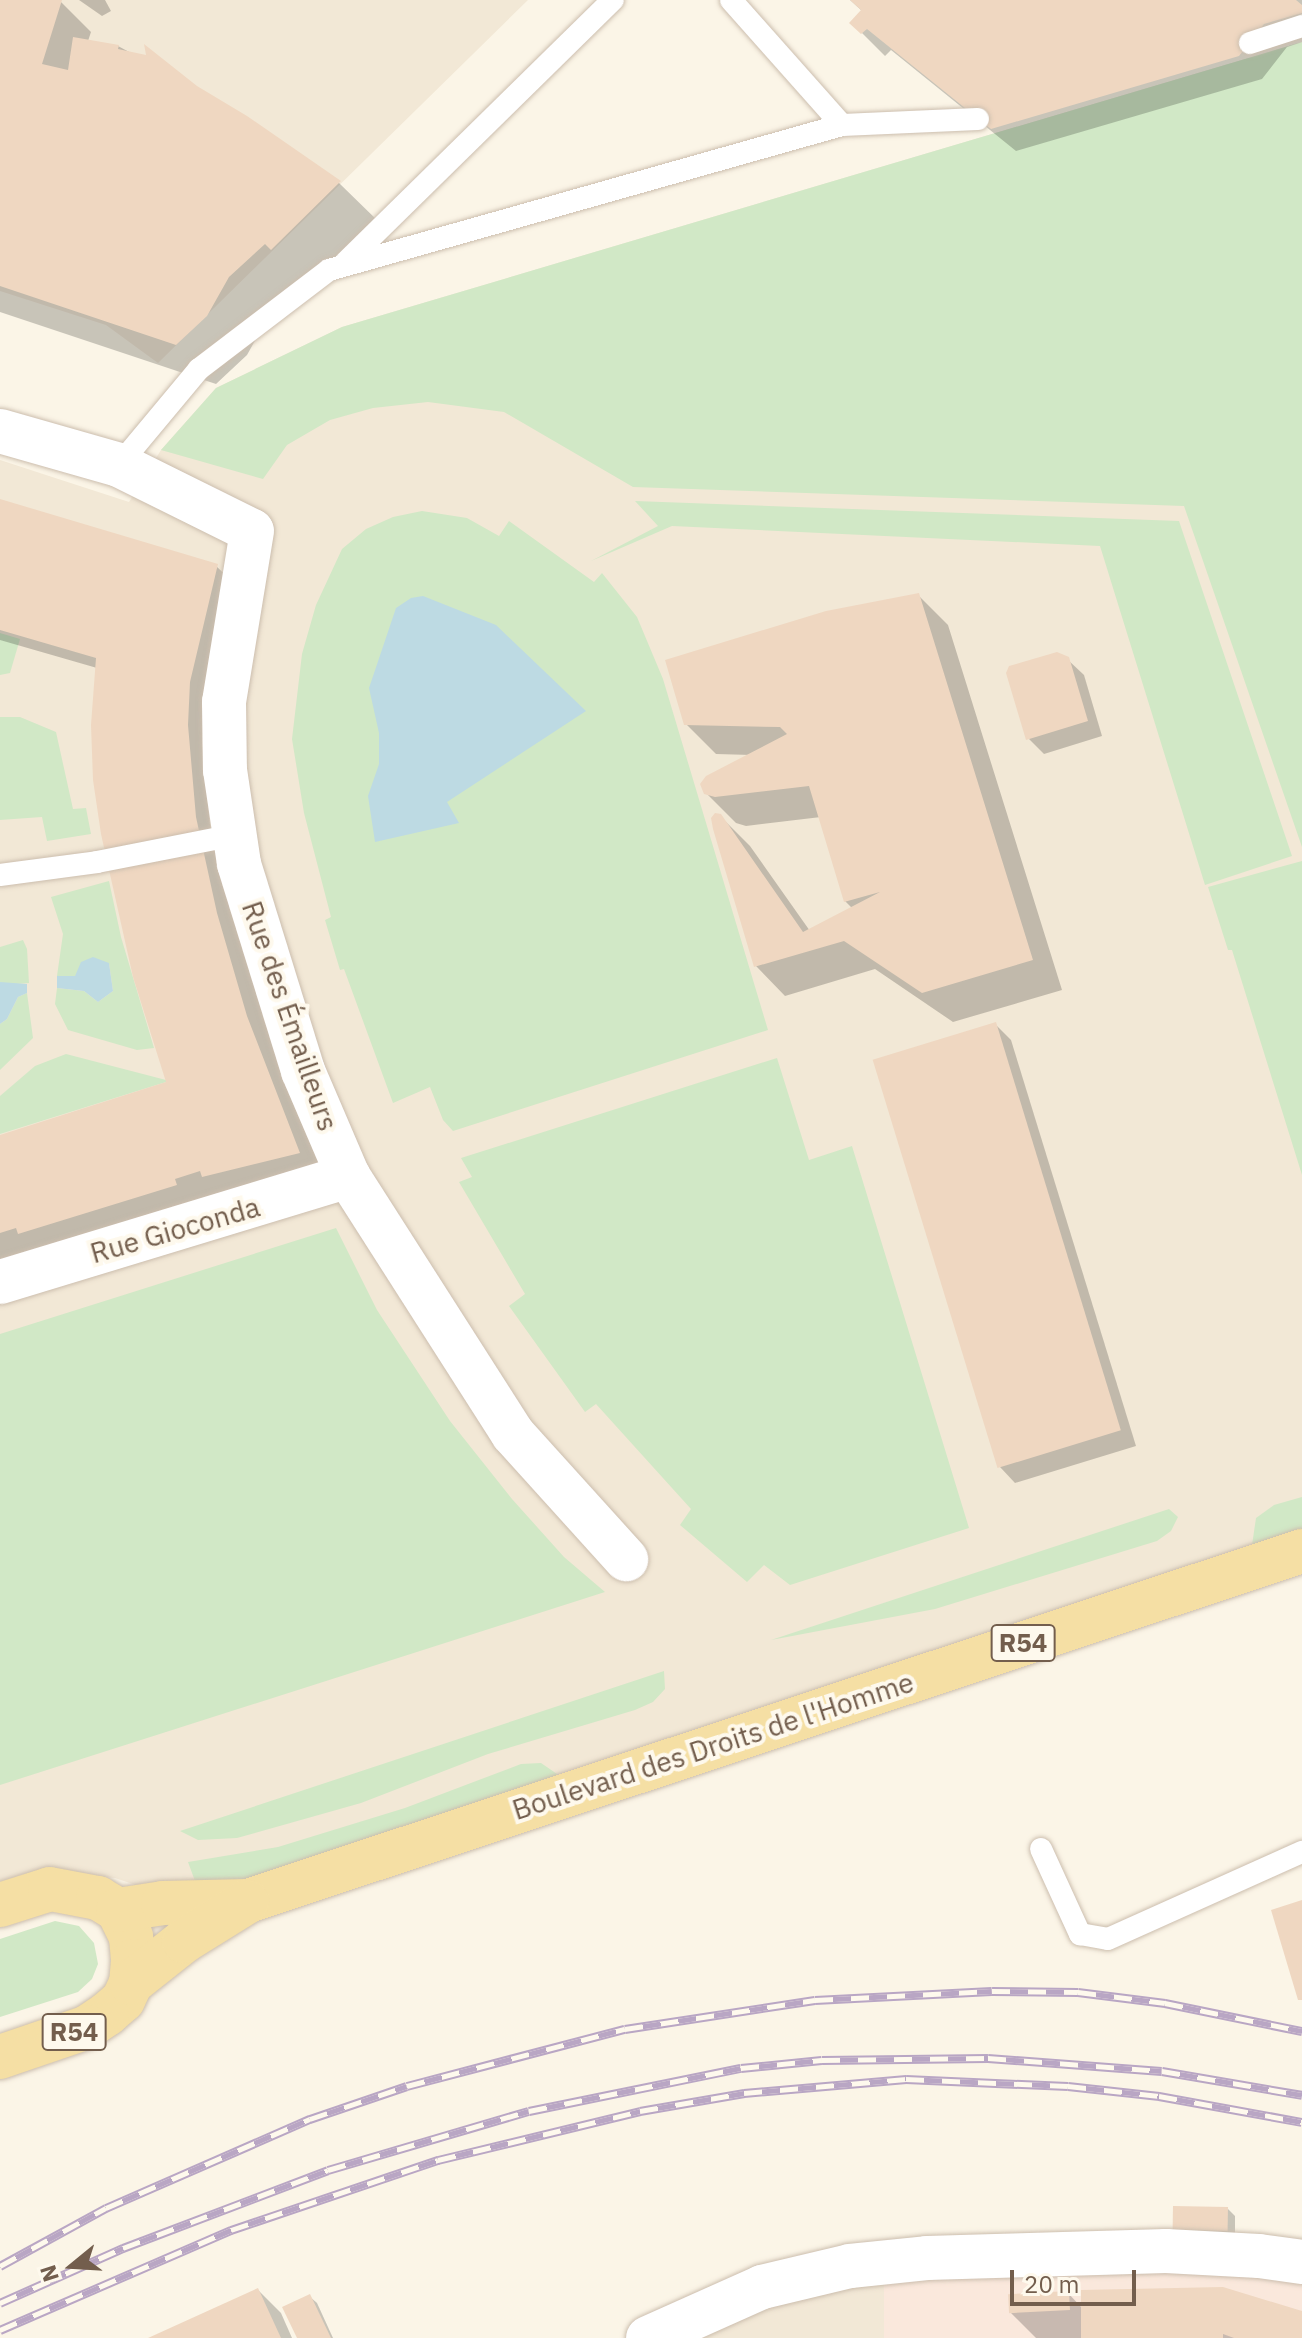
<!DOCTYPE html>
<html>
<head>
<meta charset="utf-8">
<style>
	body { margin:0 }
	#map { position:relative; width:1302px; height:2338px; overflow:hidden; background:#fbf5e7; font-family:"IBM Plex Sans",sans-serif }
	div>[style] { position:absolute }
	[style*='--x'] { left:calc(var(--x)*1px); top:calc(var(--y)*1px); width:calc(var(--w)*1px); rotate:calc(var(--a)*1deg) }
	.residential>* { inset:0; background:#f2e8d6 }
	.commercial>* { inset:0; background:#fae8dc; transform-origin:0 0 }
	.green>* { inset:0; background:#d1e8c6 }
	.water>* { inset:0; background:#bddae3 }
	.shadow>* { inset:0; background:#0003 }
	.building>* { inset:0; background:#efd7c1; transform-origin:0 0 }
	.roads { filter:drop-shadow(0 0 2px #ccbeae) drop-shadow(0 0 2px #ccbeae) }
	.service>* { height:22px; margin:-11px; padding:0 11px; transform-origin:11px; border-radius:11px; background:#fff }
	.minor>* { height:44px; margin:-22px; padding:0 22px; transform-origin:22px; border-radius:22px; background:#fff }
	.primary>* { height:44px; margin:-22px; padding:0 22px; transform-origin:22px; border-radius:22px; background:#f5dfa4 }
	.rail>* { height:9px; margin-top:-4.5px; transform-origin:0; background:repeating-linear-gradient(90deg,#fef9ed 0 18px,#b9a6c4 0 36px); box-sizing:border-box; border-block:2px solid #b9a6c4 }
	span { translate:-50% -50%; white-space:nowrap; text-align:center; line-height:1.15; -webkit-text-stroke:8px #fef9ed; paint-order:stroke }
	.shield-label span { padding:2px 6px; background:#fef9ed; border:2px solid; border-radius:6px; -webkit-text-stroke-width:0 }
	.shield-label { font-size:26px; color:#735e4d; font-weight:700 }
	.street-label { font-size:28px; color:#735e4d }
	.north { position:absolute; left:32px; top:2226px; width:80px; height:80px; -webkit-text-stroke:6px #fef9ed; paint-order:stroke; rotate:252deg; font-size:22px; font-weight:700; line-height:32px; text-align:center; color:#735e4d }
	.north::after { content:''; display:block; margin:auto; width:28px; height:36px; background:#735e4d; clip-path:polygon(50% 0,100% 100%,50% 72%,0 100%) }
	.scale { position:absolute; left:1010px; top:2270px; width:126px; height:36px; box-sizing:border-box; border:4px solid #735e4d; border-top:0; padding-left:10px; font-size:24px; line-height:28px; white-space:nowrap; color:#735e4d; -webkit-text-stroke:6px #fef9ed; paint-order:stroke }
</style>
</head>
<body>
<div id="map">
	<div class="residential">
		<i style="clip-path:polygon(0 0,528px 0,158px 363px,106px 325px,0 291px)"></i>
		<i style="clip-path:polygon(1302px 42px,1302px 1534px,239px 1883px,148px 1889px,115px 1878px,56px 1873px,0 1881px,0 460px,129px 502px,161px 450px,216px 388px,342px 327px)"></i>
		<i style="clip-path:polygon(884px 2262px,887px 2338px,648px 2338px)"></i>
	</div>
	<div class="commercial">
		<i style="left:884px;top:2262px;width:418px;height:76px"></i>
	</div>
	<div class="green">
		<i style="clip-path:polygon(1302px 42px,1302px 847px,1184px 506px,633px 487px,504px 412px,428px 402px,373px 408px,330px 420px,287px 445px,263px 479px,161px 450px,216px 388px,342px 327px)"></i>
		<i style="clip-path:polygon(635px 501px,1179px 521px,1292px 856px,1205px 885px,1100px 546px,672px 526px,591px 561px,658px 526px)"></i>
		<i style="clip-path:polygon(422px 511px,467px 518px,499px 536px,509px 521px,594px 582px,602px 573px,637px 617px,663px 679px,768px 1030px,453px 1131px,443px 1120px,430px 1087px,393px 1103px,344px 969px,340px 970px,325px 920px,331px 917px,304px 813px,292px 739px,302px 654px,316px 605px,342px 549px,366px 529px,393px 517px)"></i>
		<i style="clip-path:polygon(0 633px,20px 639px,10px 673px,0 675px)"></i>
		<i style="clip-path:polygon(0 717px,20px 717px,56px 732px,73px 809px,86px 808px,91px 834px,47px 841px,42px 817px,0 820px)"></i>
		<i style="clip-path:polygon(1302px 861px,1302px 1175px,1232px 950px,1228px 950px,1208px 887px)"></i>
		<i style="clip-path:polygon(109px 881px,121px 937px,154px 1048px,137px 1050px,68px 1030px,55px 1004px,57px 988px,84px 991px,98px 1002px,113px 991px,109px 963px,75px 976px,57px 976px,63px 934px,51px 897px)"></i>
		<i style="clip-path:polygon(23px 940px,27px 949px,29px 983px,3px 985px,0 982px,0 947px)"></i>
		<i style="clip-path:polygon(27px 993px,33px 1038px,0 1070px,0 1024px,7px 1019px,18px 997px)"></i>
		<i style="clip-path:polygon(66px 1054px,166px 1080px,166px 1082px,0 1134px,0 1096px,35px 1066px)"></i>
		<i style="clip-path:polygon(777px 1058px,809px 1160px,852px 1146px,969px 1528px,790px 1585px,764px 1565px,747px 1582px,680px 1525px,691px 1509px,596px 1404px,585px 1412px,509px 1306px,525px 1294px,459px 1182px,472px 1177px,461px 1158px)"></i>
		<i style="clip-path:polygon(336px 1228px,377px 1310px,450px 1421px,512px 1499px,564px 1557px,605px 1592px,0 1785px,0 1334px)"></i>
		<i style="clip-path:polygon(1302px 1497px,1302px 1534px,1251px 1552px,1256px 1518px,1274px 1505px)"></i>
		<i style="clip-path:polygon(1169px 1509px,1178px 1517px,1171px 1531px,1157px 1541px,935px 1609px,771px 1640px)"></i>
		<i style="clip-path:polygon(664px 1671px,665px 1689px,653px 1702px,635px 1710px,488px 1754px,361px 1803px,237px 1838px,198px 1840px,180px 1831px)"></i>
		<i style="clip-path:polygon(541px 1763px,560px 1776px,239px 1883px,199px 1892px,188px 1862px,278px 1847px,405px 1808px,521px 1764px)"></i>
		<i style="clip-path:polygon(55px 1921px,79px 1926px,94px 1943px,98px 1964px,92px 1979px,78px 1992px,0 2017px,0 1939px)"></i>
	</div>
	<div class="water">
		<i style="clip-path:polygon(423px 596px,496px 625px,586px 711px,447px 802px,459px 823px,375px 842px,368px 796px,379px 764px,379px 733px,369px 688px,396px 608px,411px 598px)"></i>
		<i style="clip-path:polygon(93px 957px,109px 963px,113px 991px,98px 1002px,84px 991px,57px 988px,57px 976px,75px 976px,81px 962px)"></i>
		<i style="clip-path:polygon(0 982px,27px 984px,27px 993px,18px 997px,7px 1019px,0 1024px)"></i>
	</div>
	<div class="shadow">
		<i style="clip-path:polygon(0 0,61px 2px,91px 32px,88px 41px,118px 46px,196px 88px,339px 183px,379px 222px,268px 317px,247px 355px,216px 384px,0 312px)"></i>
		<i style="clip-path:polygon(79px 0,105px 0,111px 11px,102px 16px)"></i>
		<i style="clip-path:polygon(850px 0,1302px 0,1302px 42px,1287px 47px,1262px 79px,1016px 151px,891px 50px,885px 56px,852px 23px,862px 11px)"></i>
		<i style="clip-path:polygon(0 501px,216px 566px,232px 581px,205px 699px,202px 742px,211px 835px,328px 1182px,0 1272px,0 1136px,169px 1083px,97px 668px,0 640px)"></i>
		<i style="clip-path:polygon(919px 596px,948px 625px,1062px 990px,953px 1022px,875px 969px,785px 996px,756px 966px,720px 816px,750px 846px,810px 931px,852px 908px,845px 901px,821px 817px,746px 826px,736px 823px,706px 793px,751px 755px,716px 754px,686px 724px)"></i>
		<i style="clip-path:polygon(1067px 659px,1084px 675px,1102px 736px,1044px 754px,1028px 738px)"></i>
		<i style="clip-path:polygon(996px 1025px,1011px 1040px,1136px 1446px,1015px 1483px,1000px 1467px,875px 1061px)"></i>
		<i style="clip-path:polygon(1228px 2209px,1235px 2216px,1235px 2237px,1175px 2229px)"></i>
		<i style="clip-path:polygon(258px 2290px,281px 2313px,292px 2338px,153px 2338px)"></i>
		<i style="clip-path:polygon(1068px 2293px,1083px 2309px,1302px 2313px,1302px 2338px,1036px 2338px,1011px 2313px)"></i>
		<i style="clip-path:polygon(309px 2296px,317px 2303px,333px 2338px,299px 2338px)"></i>
	</div>
	<div class="building">
		<i style="clip-path:polygon(0 0,62px 0,42px 64px,68px 70px,73px 37px,119px 45px,118px 49px,146px 55px,144px 44px,197px 86px,247px 116px,341px 181px,271px 250px,265px 244px,229px 277px,207px 316px,176px 345px,0 286px)"></i>
		<i style="clip-path:polygon(850px 0,1296px 0,1302px 5px,1302px 13px,1264px 24px,1239px 56px,991px 129px,867px 29px,861px 34px,849px 23px,861px 10px)"></i>
		<i style="clip-path:polygon(0 499px,218px 564px,190px 682px,188px 725px,196px 817px,217px 913px,247px 1016px,300px 1153px,202px 1177px,200px 1171px,175px 1179px,177px 1185px,18px 1234px,16px 1228px,0 1233px,0 1135px,166px 1082px,133px 977px,101px 834px,93px 780px,91px 725px,96px 658px,0 630px)"></i>
		<i style="clip-path:polygon(919px 593px,1033px 960px,922px 993px,844px 941px,754px 967px,713px 829px,711px 818px,715px 813px,721px 814px,803px 932px,880px 892px,844px 902px,809px 786px,715px 797px,704px 794px,700px 784px,706px 776px,787px 734px,780px 727px,684px 725px,665px 660px,826px 611px)"></i>
		<i style="clip-path:polygon(1057px 652px,1069px 657px,1088px 721px,1026px 740px,1006px 673px,1009px 666px)"></i>
		<i style="left:996px;top:1022px;width:427px;height:129px;rotate:73deg"></i>
		<i style="clip-path:polygon(1302px 1900px,1302px 2000px,1298px 2000px,1271px 1910px)"></i>
		<i style="left:1173px;top:2206px;width:55px;height:24px;rotate:1deg"></i>
		<i style="clip-path:polygon(1223px 2287px,1302px 2311px,1302px 2338px,1234px 2338px,1223px 2334px,1223px 2338px,1081px 2338px,1081px 2290px)"></i>
		<i style="clip-path:polygon(258px 2288px,281px 2338px,148px 2338px)"></i>
		<i style="left:1069px;top:2291px;width:19px;height:61px;rotate:87deg"></i>
		<i style="clip-path:polygon(310px 2294px,331px 2338px,297px 2338px,282px 2307px)"></i>
	</div>
	<div class="roads">
		<div class="service">
			<i style="--x:1250;--y:43;--w:55;--a:-18.1"></i>
			<i style="--x:842;--y:125;--w:136;--a:-2.5"></i>
			<i style="--x:346;--y:262;--w:374;--a:-44.5"></i>
			<i style="--x:119;--y:465;--w:125;--a:-50.2"></i>
			<i style="--x:199;--y:369;--w:163;--a:-37.3"></i>
			<i style="--x:329;--y:270;--w:533;--a:-15.78"></i>
			<i style="--x:842;--y:125;--w:167;--a:-131.6"></i>
			<i style="--x:0;--y:875;--w:98;--a:-7.6"></i>
			<i style="--x:97;--y:862;--w:141;--a:-11.1"></i>
			<i style="--x:1041;--y:1849;--w:94;--a:65.4"></i>
			<i style="--x:1080;--y:1934;--w:28;--a:10"></i>
			<i style="--x:1108;--y:1939;--w:213;--a:-24.2"></i>
		</div>
		<div class="minor">
			<i style="--x:0;--y:431;--w:124;--a:15.9"></i>
			<i style="--x:119;--y:465;--w:148;--a:26.4"></i>
			<i style="--x:252;--y:531;--w:173;--a:99.3"></i>
			<i style="--x:224;--y:702;--w:68;--a:89.2"></i>
			<i style="--x:225;--y:770;--w:95;--a:81.5"></i>
			<i style="--x:239;--y:864;--w:217;--a:72.8"></i>
			<i style="--x:303;--y:1071;--w:114;--a:66.8"></i>
			<i style="--x:348;--y:1176;--w:306;--a:57.4"></i>
			<i style="--x:513;--y:1434;--w:169;--a:47.9"></i>
			<i style="--x:0;--y:1282;--w:364;--a:-16.9"></i>
			<i style="--x:648;--y:2338;--w:125;--a:-24.1"></i>
			<i style="--x:762;--y:2287;--w:90;--a:-13.4"></i>
			<i style="--x:850;--y:2266;--w:77;--a:-5.9"></i>
			<i style="--x:927;--y:2258;--w:239;--a:-1.7"></i>
			<i style="--x:1166;--y:2251;--w:93;--a:3.1"></i>
			<i style="--x:1259;--y:2256;--w:43;--a:7.9"></i>
		</div>
		<div class="primary">
			<i style="--x:0;--y:1905;--w:52;--a:-17.7"></i>
			<i style="--x:50;--y:1889;--w:49;--a:10.6"></i>
			<i style="--x:98;--y:1898;--w:23;--a:31"></i>
			<i style="--x:118;--y:1910;--w:30;--a:64"></i>
			<i style="--x:131;--y:1937;--w:24;--a:85"></i>
			<i style="--x:133;--y:1961;--w:22;--a:95"></i>
			<i style="--x:131;--y:1983;--w:19;--a:115"></i>
			<i style="--x:123;--y:2000;--w:21;--a:139"></i>
			<i style="--x:107;--y:2014;--w:23;--a:146"></i>
			<i style="--x:88;--y:2027;--w:93;--a:161.2"></i>
			<i style="--x:118;--y:1910;--w:46;--a:-8.8"></i>
			<i style="--x:163;--y:1903;--w:85;--a:-1.3"></i>
			<i style="--x:248;--y:1901;--w:1111;--a:-18.37"></i>
			<i style="--x:131;--y:1983;--w:68;--a:-38.4"></i>
			<i style="--x:184;--y:1941;--w:74;--a:-31.8"></i>
		</div>
	</div>
	<div class="rail">
		<i style="--x:0;--y:2266;--w:121;--a:-28.7"></i>
		<i style="--x:106;--y:2208;--w:223;--a:-23.6"></i>
		<i style="--x:310;--y:2119;--w:102;--a:-18.8"></i>
		<i style="--x:407;--y:2086;--w:225;--a:-14.7"></i>
		<i style="--x:625;--y:2029;--w:192;--a:-8.7"></i>
		<i style="--x:815;--y:2000;--w:177;--a:-2.9"></i>
		<i style="--x:992;--y:1991;--w:86;--a:0.7"></i>
		<i style="--x:1078;--y:1992;--w:88;--a:7.2"></i>
		<i style="--x:1165;--y:2003;--w:140;--a:11.6"></i>
		<i style="--x:0;--y:2303;--w:135;--a:-24.1"></i>
		<i style="--x:123;--y:2248;--w:219;--a:-20.8"></i>
		<i style="--x:328;--y:2170;--w:209;--a:-16.4"></i>
		<i style="--x:529;--y:2111;--w:216;--a:-11.5"></i>
		<i style="--x:741;--y:2068;--w:81;--a:-5.6"></i>
		<i style="--x:822;--y:2060;--w:166;--a:-0.7"></i>
		<i style="--x:988;--y:2058;--w:174;--a:4.3"></i>
		<i style="--x:1162;--y:2071;--w:142;--a:9.7"></i>
		<i style="--x:0;--y:2330;--w:252;--a:-23.4"></i>
		<i style="--x:231;--y:2230;--w:219;--a:-18.7"></i>
		<i style="--x:438;--y:2160;--w:208;--a:-13.6"></i>
		<i style="--x:640;--y:2111;--w:106;--a:-9.8"></i>
		<i style="--x:744;--y:2093;--w:163;--a:-4.9"></i>
		<i style="--x:906;--y:2079;--w:162;--a:2.5"></i>
		<i style="--x:1068;--y:2086;--w:92;--a:6.3"></i>
		<i style="--x:1159;--y:2096;--w:145;--a:10.3"></i>
	</div>
	<div class="shield-label">
		<span style="left:1023px;top:1643px">R54</span>
		<span style="left:74px;top:2032px">R54</span>
	</div>
	<div class="street-label">
		<span style="left:290px;top:1016px;rotate:71deg">Rue des Émailleurs</span>
		<span style="left:175px;top:1230px;rotate:-16deg">Rue Gioconda</span>
		<span style="left:713px;top:1746px;rotate:-18deg">Boulevard des Droits de l'Homme</span>
	</div>
	<div class="north">N</div>
	<div class="scale">20 m</div>
</div>
</body>
</html>
